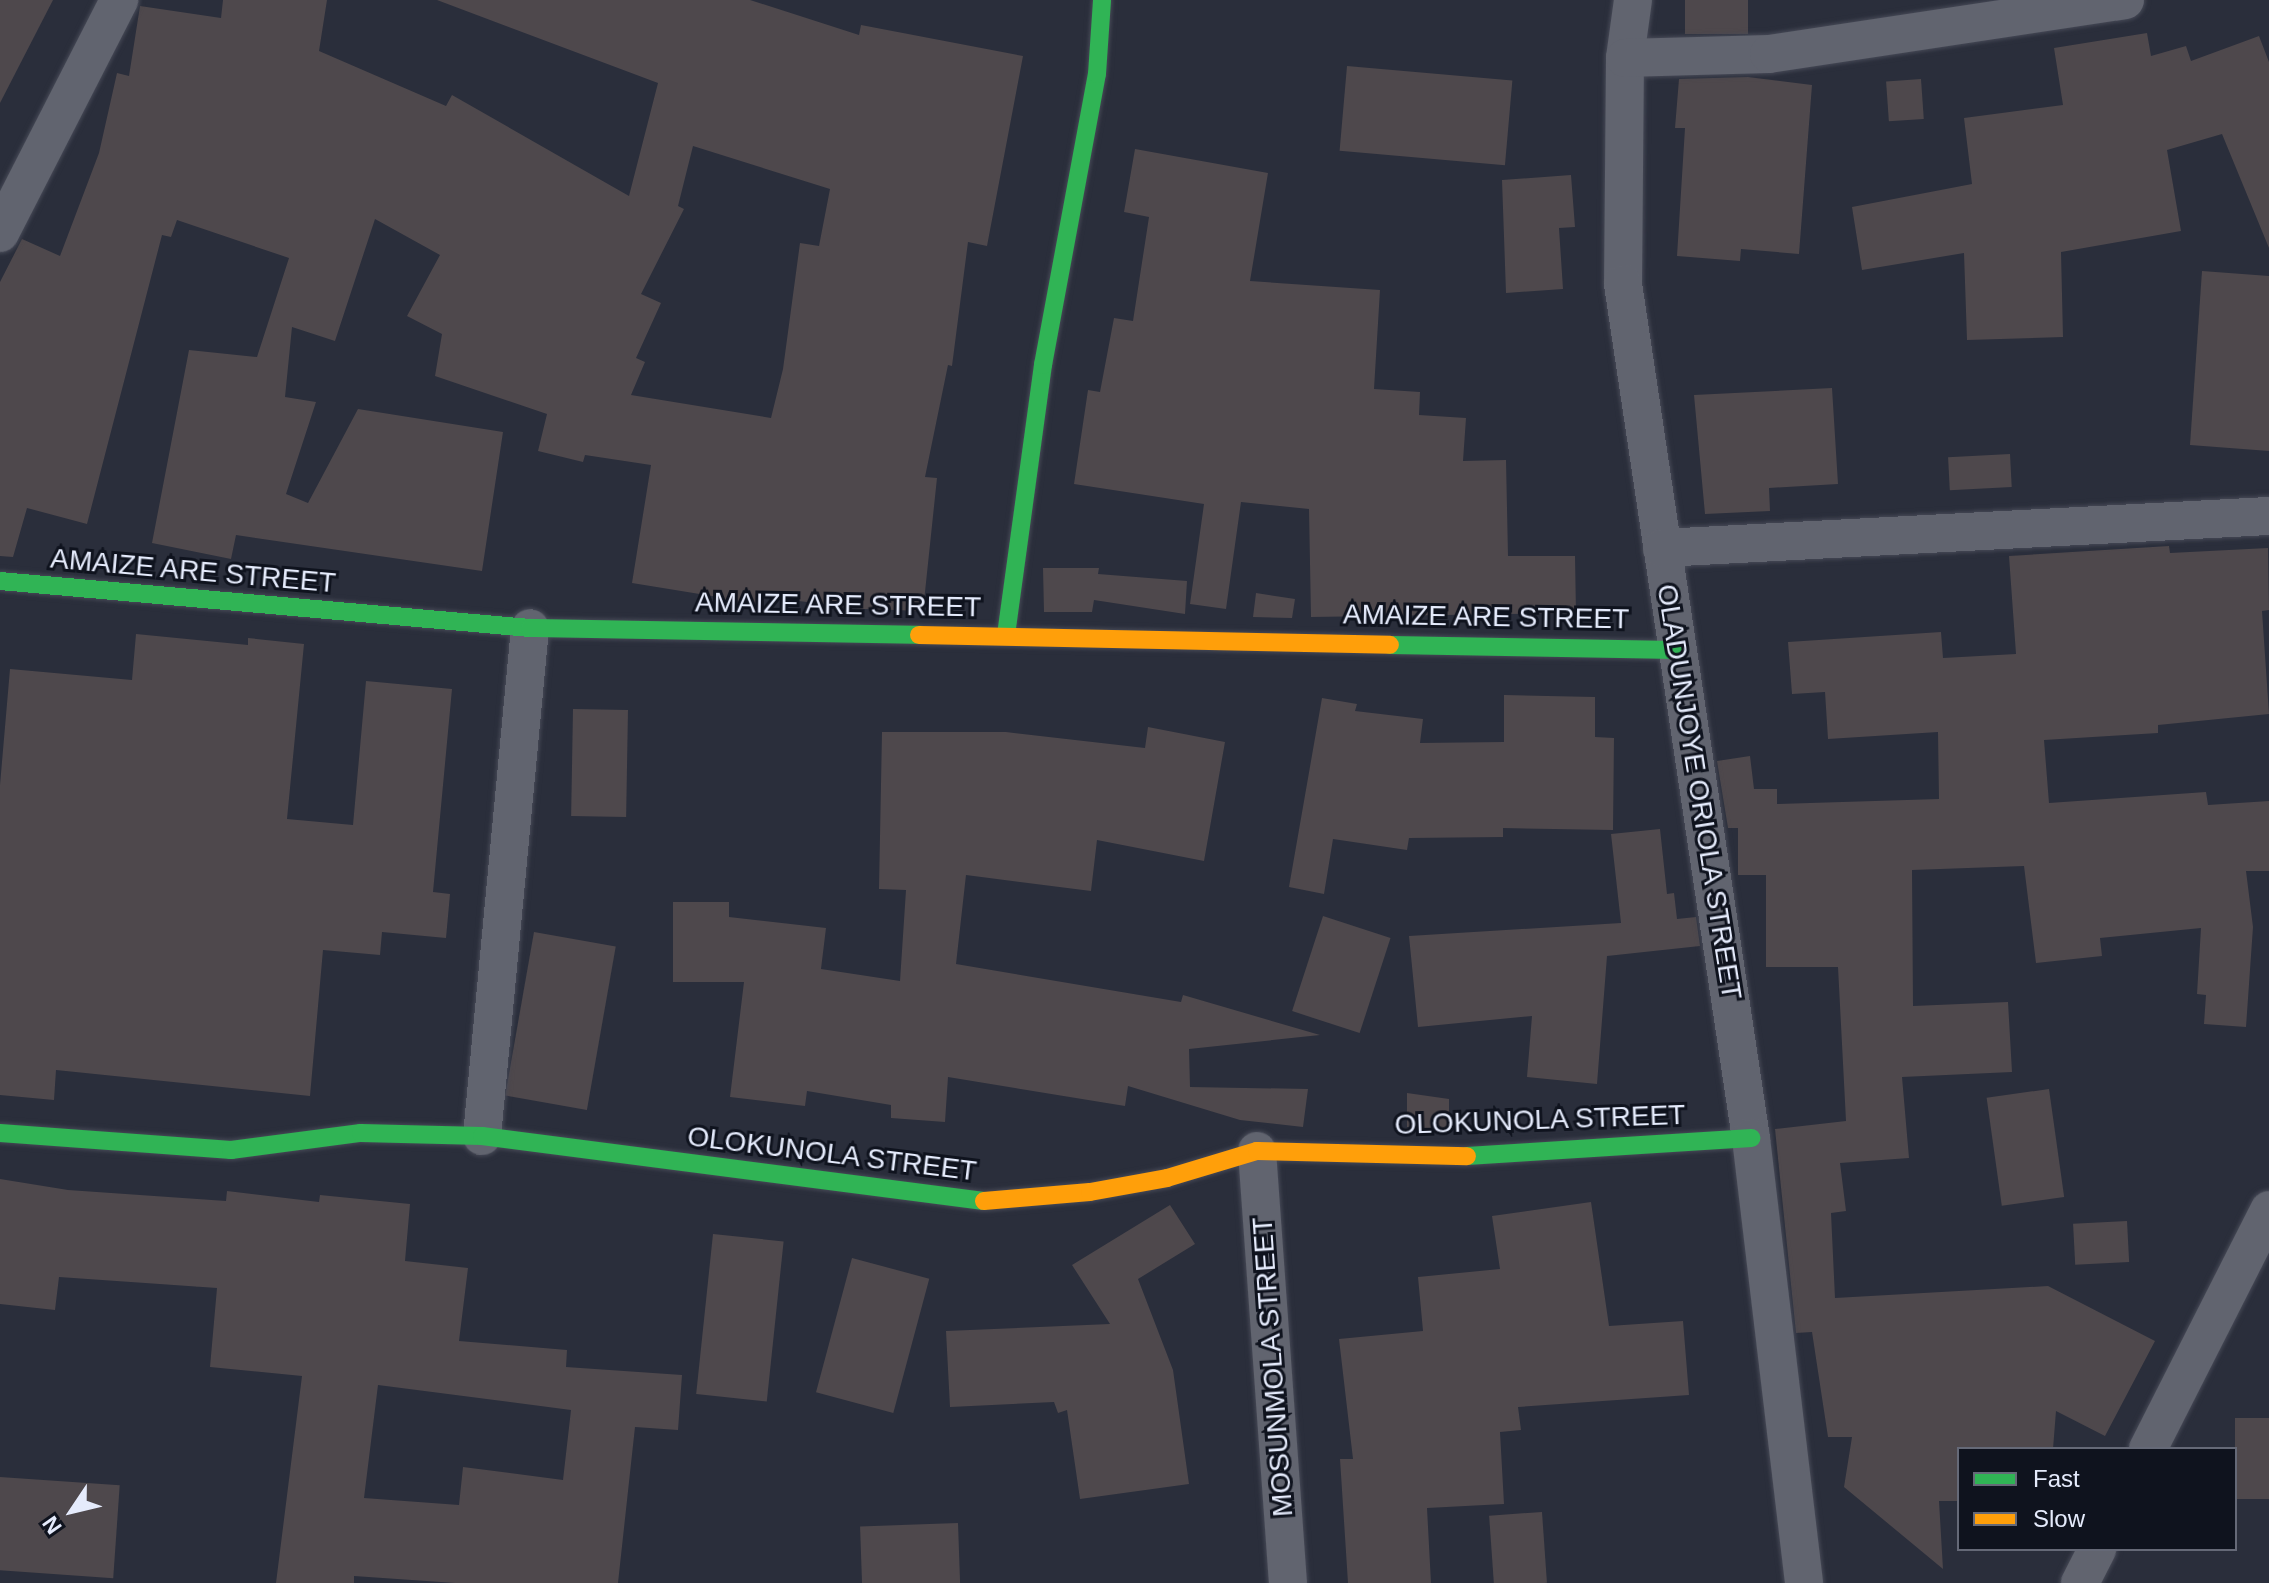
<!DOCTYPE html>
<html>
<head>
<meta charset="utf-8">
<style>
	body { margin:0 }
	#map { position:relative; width:2269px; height:1583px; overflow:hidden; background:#2a2e3b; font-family:Arial,sans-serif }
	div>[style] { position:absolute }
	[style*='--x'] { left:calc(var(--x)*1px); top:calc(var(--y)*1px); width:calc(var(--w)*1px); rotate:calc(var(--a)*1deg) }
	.building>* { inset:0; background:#4e484c; transform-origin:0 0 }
	.roads { filter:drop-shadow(0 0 2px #464956) drop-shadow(0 0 2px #464956) }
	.street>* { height:38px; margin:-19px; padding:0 19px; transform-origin:19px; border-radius:19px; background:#61646f }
	.fast>* { height:18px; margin:-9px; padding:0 9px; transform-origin:9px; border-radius:9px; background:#30b455 }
	.slow>* { height:18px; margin:-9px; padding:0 9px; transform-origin:9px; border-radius:9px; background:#ff9f0a }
	span { translate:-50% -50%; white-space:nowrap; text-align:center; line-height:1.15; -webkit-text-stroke:6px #0f131e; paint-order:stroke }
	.street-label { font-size:28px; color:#e5ebfc }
	.legend { position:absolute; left:1957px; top:1447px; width:280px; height:104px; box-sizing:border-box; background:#0f131e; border:2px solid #656977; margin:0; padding:10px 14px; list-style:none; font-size:24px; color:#e5ebfc }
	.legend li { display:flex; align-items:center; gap:16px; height:40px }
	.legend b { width:40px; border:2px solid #656977 }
	.north { position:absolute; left:32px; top:1471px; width:80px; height:80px; -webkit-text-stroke:6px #0f131e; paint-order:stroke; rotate:235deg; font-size:22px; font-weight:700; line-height:32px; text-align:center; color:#e5ebfc }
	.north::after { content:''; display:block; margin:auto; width:28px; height:36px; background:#e5ebfc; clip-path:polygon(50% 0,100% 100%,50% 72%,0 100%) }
</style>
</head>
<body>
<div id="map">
	<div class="building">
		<i style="clip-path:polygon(0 0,53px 0,0 103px)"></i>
		<i style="clip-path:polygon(evenodd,223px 0,327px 0,319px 51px,446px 106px,452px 95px,629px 196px,658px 83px,437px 0,750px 0,859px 35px,861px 25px,1023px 56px,987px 246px,968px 242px,952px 366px,948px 365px,925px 477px,937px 478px,923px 611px,864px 609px,758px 596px,757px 607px,717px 607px,718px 597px,632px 583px,651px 465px,585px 455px,583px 462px,538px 451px,547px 414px,435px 376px,442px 334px,407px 316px,440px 255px,375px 219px,335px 341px,292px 327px,285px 397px,316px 402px,286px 494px,308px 503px,358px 409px,503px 432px,482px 571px,236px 535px,231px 559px,152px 543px,189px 350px,257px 357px,289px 258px,177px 220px,171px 237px,162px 235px,87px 524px,27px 508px,13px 557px,0 556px,0 282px,22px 239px,60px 256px,99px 153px,117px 73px,129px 76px,140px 6px,221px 18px,223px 0,693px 146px,830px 189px,819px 246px,800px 243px,783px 369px,771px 418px,631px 395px,645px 362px,636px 358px,661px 303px,641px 294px,684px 209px,678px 206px,693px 146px)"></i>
		<i style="left:1685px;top:0;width:63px;height:34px"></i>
		<i style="clip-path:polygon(2147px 33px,2151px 56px,2186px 46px,2191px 61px,2259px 36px,2269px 62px,2269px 248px,2222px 134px,2167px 150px,2181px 231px,2061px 252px,2063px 337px,1967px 340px,1964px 253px,1862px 270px,1852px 207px,1972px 184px,1964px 118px,2063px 105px,2054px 48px)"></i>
		<i style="left:1347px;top:66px;width:166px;height:85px;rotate:5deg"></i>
		<i style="clip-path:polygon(1748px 77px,1812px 85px,1799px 254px,1741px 249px,1740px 261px,1677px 256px,1685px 128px,1675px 128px,1679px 79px)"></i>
		<i style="left:1921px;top:79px;width:40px;height:35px;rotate:86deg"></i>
		<i style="clip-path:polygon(1135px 149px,1268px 173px,1250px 281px,1380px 290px,1374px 389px,1420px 392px,1419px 415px,1466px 418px,1463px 461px,1506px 460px,1508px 556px,1575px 556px,1576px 613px,1311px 617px,1309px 509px,1241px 502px,1226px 609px,1190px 604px,1204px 504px,1074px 484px,1088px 390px,1100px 392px,1114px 318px,1133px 321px,1149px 217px,1124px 212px)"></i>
		<i style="clip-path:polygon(1571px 175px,1575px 227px,1559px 228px,1563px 289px,1506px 293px,1502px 180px)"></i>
		<i style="clip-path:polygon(2202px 271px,2269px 276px,2269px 451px,2190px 445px)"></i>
		<i style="clip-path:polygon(1832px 388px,1838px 484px,1769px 488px,1770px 511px,1705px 514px,1694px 395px)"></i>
		<i style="left:2010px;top:454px;width:33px;height:62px;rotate:87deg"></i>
		<i style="clip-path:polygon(2169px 546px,2170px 553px,2268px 548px,2269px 610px,2262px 611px,2269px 714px,2158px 725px,2158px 733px,2044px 740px,2049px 803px,2206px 792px,2208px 805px,2269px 801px,2269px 871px,2246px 871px,2253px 927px,2246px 1027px,2204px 1024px,2206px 995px,2197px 994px,2201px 928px,2100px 938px,2102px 956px,2036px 963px,2024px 866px,1912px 870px,1913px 1006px,2008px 1002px,2012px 1072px,1902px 1077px,1909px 1158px,1840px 1163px,1846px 1211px,1831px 1213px,1835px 1298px,2048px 1286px,2155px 1341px,2105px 1436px,2056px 1411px,2053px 1449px,1959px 1449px,1959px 1501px,1939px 1501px,1943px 1569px,1844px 1487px,1852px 1437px,1828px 1437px,1812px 1332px,1796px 1333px,1775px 1129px,1846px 1121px,1838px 967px,1766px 967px,1766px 875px,1738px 875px,1738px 828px,1728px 828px,1717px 761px,1750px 756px,1754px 789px,1777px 789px,1777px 804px,1939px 799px,1938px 732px,1828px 739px,1825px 692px,1792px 694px,1788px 642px,1941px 632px,1943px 658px,2016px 654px,2009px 556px)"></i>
		<i style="clip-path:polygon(1043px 568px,1099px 568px,1098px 574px,1187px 581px,1185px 614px,1094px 600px,1092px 612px,1044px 612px)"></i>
		<i style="clip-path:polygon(1256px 593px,1295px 599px,1292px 618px,1253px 617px)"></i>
		<i style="clip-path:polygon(136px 634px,248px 645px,248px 638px,304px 644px,287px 819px,353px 825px,366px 681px,452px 689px,433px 892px,450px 894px,446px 938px,382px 932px,380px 955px,323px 950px,310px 1096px,56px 1070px,54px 1100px,0 1095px,0 785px,10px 669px,132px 680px)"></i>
		<i style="clip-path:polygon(1504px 695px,1595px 697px,1595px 737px,1614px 738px,1613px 830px,1503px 828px,1503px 837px,1409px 838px,1407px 850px,1333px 839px,1324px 894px,1289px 887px,1322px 698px,1357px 704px,1355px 711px,1423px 719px,1420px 743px,1504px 742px)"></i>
		<i style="left:573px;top:709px;width:55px;height:107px;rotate:1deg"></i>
		<i style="clip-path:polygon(1148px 727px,1225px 742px,1204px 861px,1097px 840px,1091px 891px,966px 875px,956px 964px,1181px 1002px,1183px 995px,1320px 1035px,1189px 1049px,1190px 1087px,1308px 1089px,1303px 1127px,1240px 1120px,1128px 1086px,1125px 1106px,948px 1077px,945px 1122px,891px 1118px,891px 1105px,807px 1091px,805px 1106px,730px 1097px,744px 982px,673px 982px,673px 902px,729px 902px,729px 917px,826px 928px,821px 969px,900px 981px,906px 890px,879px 889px,882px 732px,1006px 732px,1145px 748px)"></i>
		<i style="clip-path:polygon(1660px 829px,1667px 894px,1674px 893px,1677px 919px,1696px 917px,1700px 946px,1607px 956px,1597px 1084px,1527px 1077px,1532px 1016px,1418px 1027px,1409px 936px,1621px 923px,1611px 834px)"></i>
		<i style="left:1323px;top:916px;width:71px;height:100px;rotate:18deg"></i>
		<i style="left:534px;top:932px;width:83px;height:166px;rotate:10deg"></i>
		<i style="left:2049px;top:1089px;width:109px;height:63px;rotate:82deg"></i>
		<i style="clip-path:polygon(1407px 1093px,1449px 1099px,1449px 1129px,1407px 1127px)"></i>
		<i style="clip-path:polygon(evenodd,0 1179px,68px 1190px,226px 1201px,227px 1191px,319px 1202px,320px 1195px,410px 1204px,405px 1261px,468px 1268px,459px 1341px,567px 1350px,566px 1367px,682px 1375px,678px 1430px,635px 1427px,618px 1583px,455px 1583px,354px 1576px,354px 1583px,276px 1583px,302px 1376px,210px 1367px,217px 1288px,59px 1277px,55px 1310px,0 1304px,0 1179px,378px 1385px,571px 1410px,563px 1480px,463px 1467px,459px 1505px,364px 1498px,378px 1385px)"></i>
		<i style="clip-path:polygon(1591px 1202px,1609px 1326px,1683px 1321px,1689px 1395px,1518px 1407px,1521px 1430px,1500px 1432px,1504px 1504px,1427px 1508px,1431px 1583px,1348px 1583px,1340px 1459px,1353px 1459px,1339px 1339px,1423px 1331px,1418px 1277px,1500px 1269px,1492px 1216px)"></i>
		<i style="clip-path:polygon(1170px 1205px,1195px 1244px,1138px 1279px,1173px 1370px,1189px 1484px,1080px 1499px,1067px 1410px,1058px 1413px,1054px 1402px,950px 1407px,946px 1331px,1110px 1324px,1072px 1265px)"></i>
		<i style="left:2127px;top:1221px;width:41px;height:54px;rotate:87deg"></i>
		<i style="left:713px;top:1234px;width:71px;height:161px;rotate:6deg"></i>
		<i style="left:852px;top:1258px;width:80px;height:139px;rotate:15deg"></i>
		<i style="left:2269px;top:1418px;width:81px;height:34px;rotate:90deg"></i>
		<i style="left:0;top:1477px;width:120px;height:93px;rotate:4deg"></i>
		<i style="left:1542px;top:1512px;width:71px;height:53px;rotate:86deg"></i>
		<i style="left:958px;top:1523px;width:60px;height:98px;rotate:88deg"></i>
	</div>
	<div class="roads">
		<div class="street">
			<i style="--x:1633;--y:0;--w:59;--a:97.9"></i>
			<i style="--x:1625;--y:58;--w:226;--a:90.5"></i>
			<i style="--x:1623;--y:284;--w:864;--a:81.48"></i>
			<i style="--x:1751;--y:1138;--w:448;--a:83.2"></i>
			<i style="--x:1625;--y:58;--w:144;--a:-1.6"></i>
			<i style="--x:1769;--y:54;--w:360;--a:-8.6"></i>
			<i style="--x:0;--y:233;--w:262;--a:-62.9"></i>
			<i style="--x:1662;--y:548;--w:608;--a:-3.02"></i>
			<i style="--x:482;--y:1136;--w:510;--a:-84.6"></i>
			<i style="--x:1257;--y:1151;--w:433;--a:85.9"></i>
			<i style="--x:2148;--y:1449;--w:268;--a:-63.1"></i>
			<i style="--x:2080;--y:1583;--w:38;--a:-63"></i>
		</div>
		<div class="fast">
			<i style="--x:0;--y:581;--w:532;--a:5.07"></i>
			<i style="--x:530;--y:628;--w:389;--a:1"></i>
			<i style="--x:1006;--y:635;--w:273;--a:-82.2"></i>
			<i style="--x:1043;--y:365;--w:296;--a:-79.5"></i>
			<i style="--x:1097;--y:74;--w:74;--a:-86.1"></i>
			<i style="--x:1390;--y:645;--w:286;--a:1"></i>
			<i style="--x:0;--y:1133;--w:232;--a:4.2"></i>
			<i style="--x:231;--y:1150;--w:131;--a:-7.5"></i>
			<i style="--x:361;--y:1133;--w:121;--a:1.4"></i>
			<i style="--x:482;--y:1136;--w:506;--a:7.38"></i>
			<i style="--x:1467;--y:1156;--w:285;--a:-3.6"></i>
		</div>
		<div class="slow">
			<i style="--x:919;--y:635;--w:471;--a:1.2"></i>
			<i style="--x:984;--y:1201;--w:106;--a:-4.9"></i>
			<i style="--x:1090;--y:1192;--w:78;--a:-10.3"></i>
			<i style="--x:1167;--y:1178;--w:94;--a:-16.7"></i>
			<i style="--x:1257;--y:1151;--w:210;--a:1.4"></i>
		</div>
	</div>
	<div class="street-label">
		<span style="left:193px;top:571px;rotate:5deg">AMAIZE ARE STREET</span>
		<span style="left:838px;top:605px;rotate:1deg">AMAIZE ARE STREET</span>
		<span style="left:1486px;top:617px;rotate:1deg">AMAIZE ARE STREET</span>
		<span style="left:1699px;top:792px;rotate:81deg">OLADUNJOYE ORIOLA STREET</span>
		<span style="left:1540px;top:1120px;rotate:-2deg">OLOKUNOLA STREET</span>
		<span style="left:832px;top:1154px;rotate:7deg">OLOKUNOLA STREET</span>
		<span style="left:1273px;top:1367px;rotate:-94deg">MOSUNMOLA STREET</span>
	</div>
	<ul class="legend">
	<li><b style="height:10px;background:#30b455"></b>Fast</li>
	<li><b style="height:10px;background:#ff9f0a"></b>Slow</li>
	</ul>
	<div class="north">N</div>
</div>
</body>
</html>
